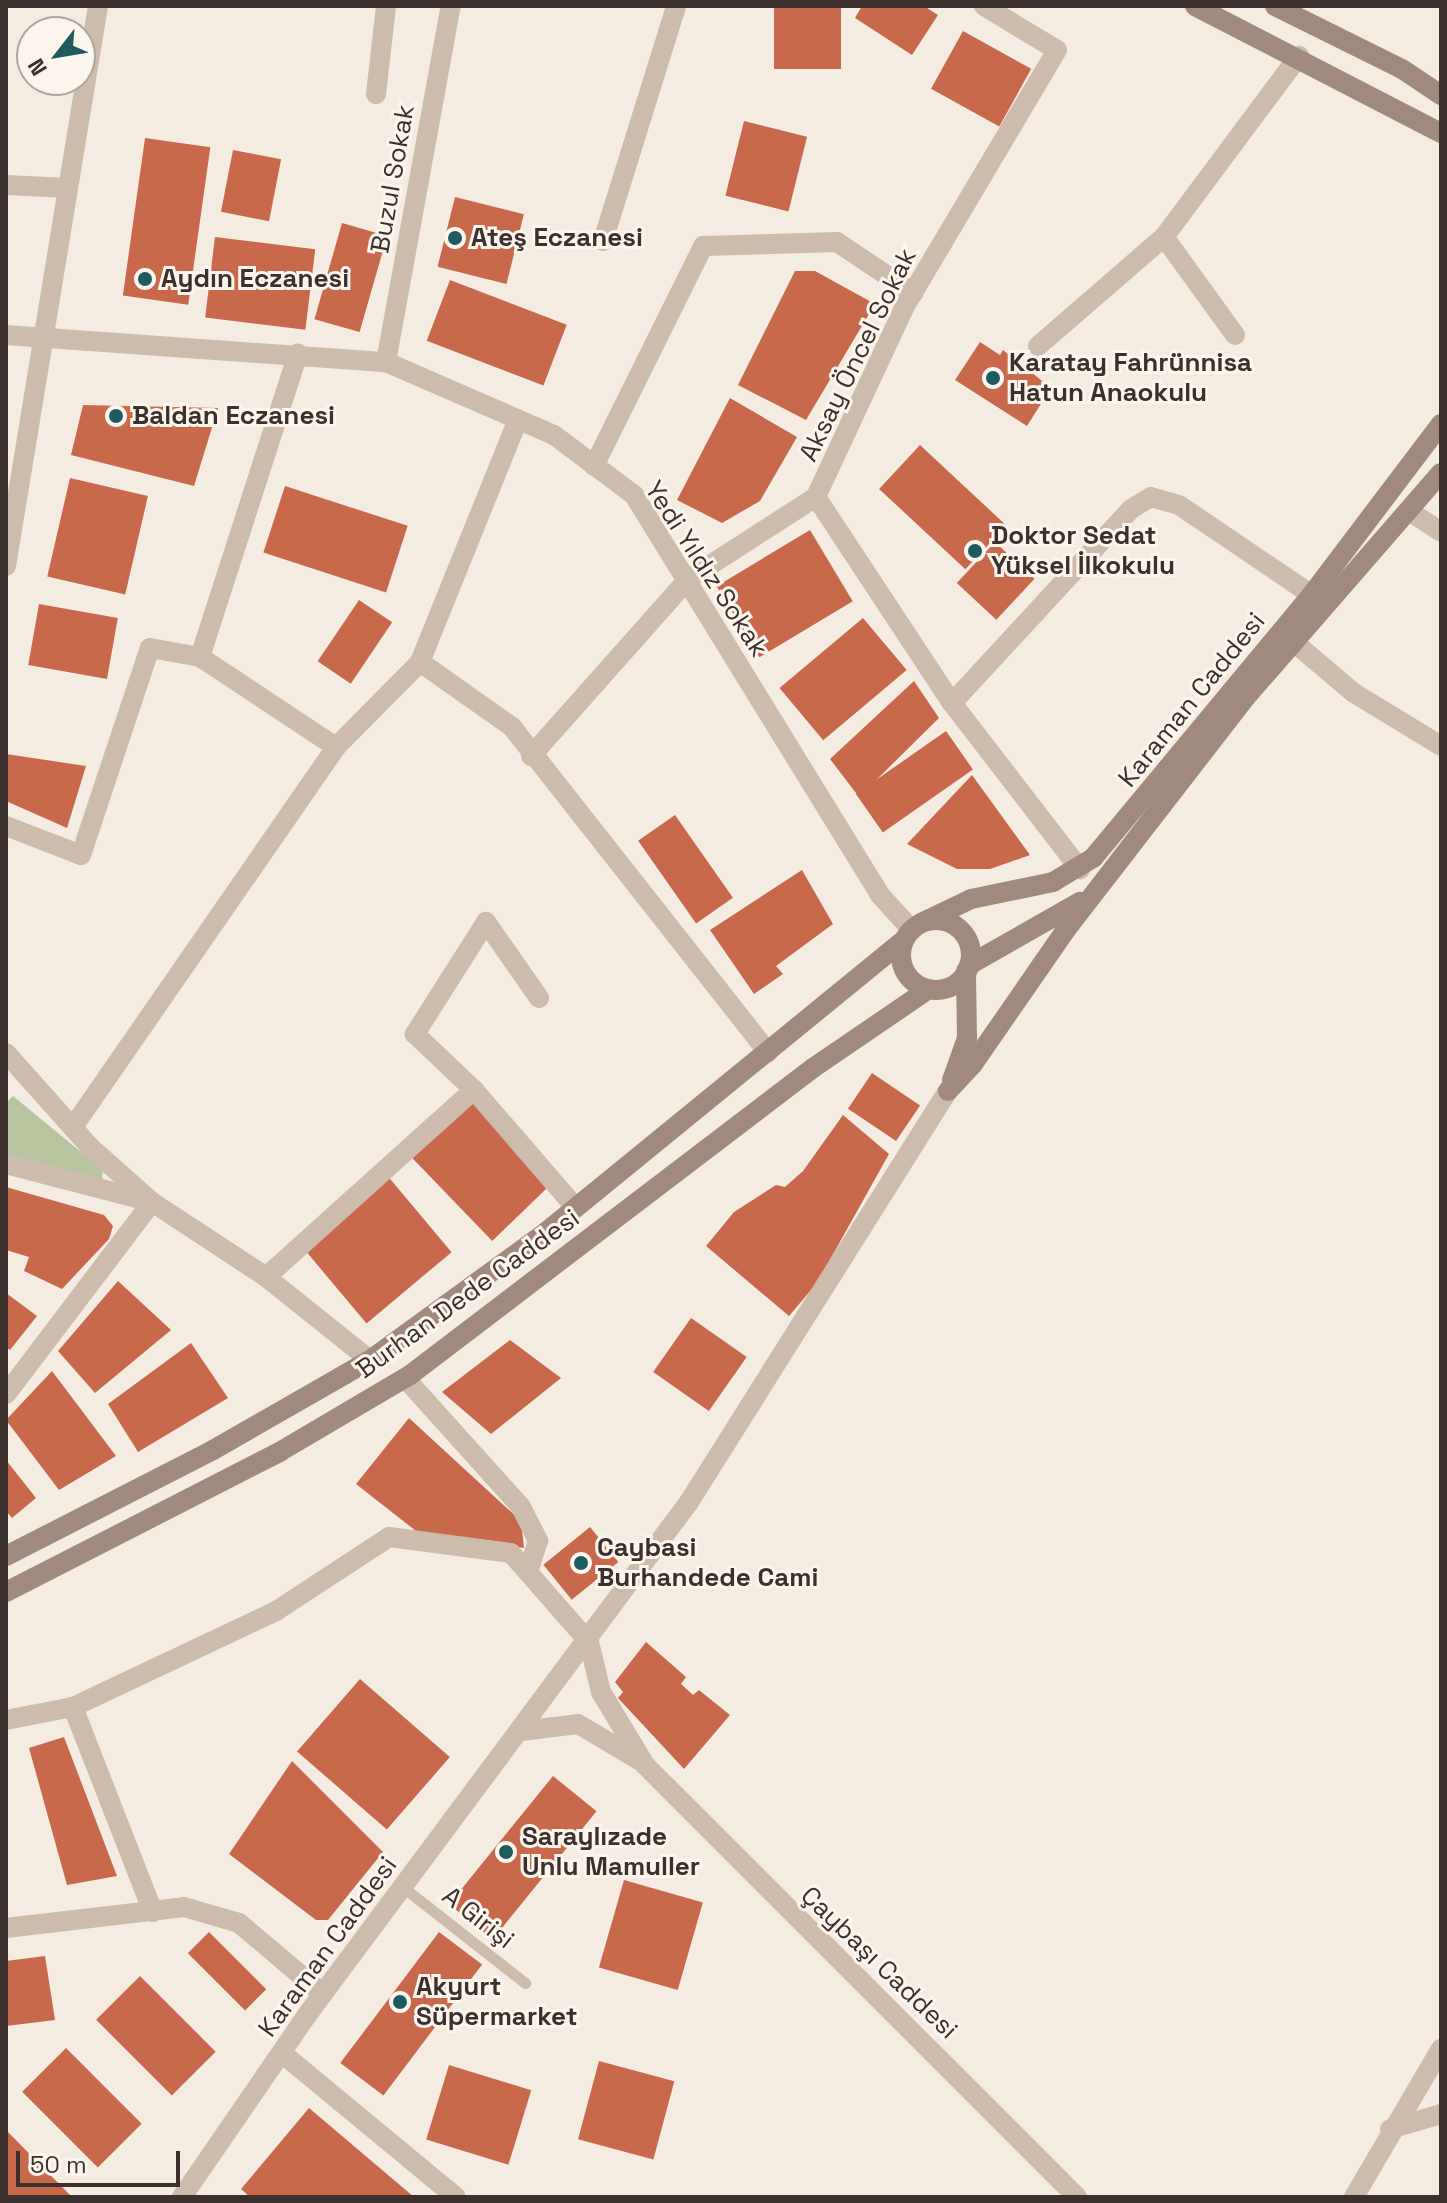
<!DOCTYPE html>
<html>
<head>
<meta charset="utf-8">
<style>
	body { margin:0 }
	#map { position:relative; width:1447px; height:2203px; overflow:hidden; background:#f4ebe1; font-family:"Space Grotesk",sans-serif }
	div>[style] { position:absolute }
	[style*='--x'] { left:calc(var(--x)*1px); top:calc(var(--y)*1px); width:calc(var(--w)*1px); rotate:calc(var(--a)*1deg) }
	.green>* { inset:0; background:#b8c4a0 }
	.building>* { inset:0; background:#c8694b; transform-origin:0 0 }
	.service>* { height:11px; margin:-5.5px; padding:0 5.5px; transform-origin:5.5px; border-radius:5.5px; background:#cdbbac }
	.minor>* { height:20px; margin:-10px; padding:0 10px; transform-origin:10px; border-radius:10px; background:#cdbbac }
	.tertiary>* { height:20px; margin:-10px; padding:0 10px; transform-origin:10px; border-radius:10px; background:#cdbbac }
	.secondary>* { height:20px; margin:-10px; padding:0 10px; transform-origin:10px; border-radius:10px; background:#a18a7d }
	.secondary>.ring { margin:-10px; padding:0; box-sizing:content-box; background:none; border:20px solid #a18a7d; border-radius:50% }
	.dots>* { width:22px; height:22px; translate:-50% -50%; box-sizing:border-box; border:4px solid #fbf5ee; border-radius:50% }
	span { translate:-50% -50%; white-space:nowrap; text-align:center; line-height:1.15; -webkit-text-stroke:6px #fbf5ee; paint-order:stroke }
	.street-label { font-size:26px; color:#3b302b }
	.poi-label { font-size:26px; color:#3b302b; font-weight:700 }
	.left { translate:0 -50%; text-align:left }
	.frame { position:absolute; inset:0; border:8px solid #3b302b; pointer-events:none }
	.north { position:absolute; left:16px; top:16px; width:80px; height:80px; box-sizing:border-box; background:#fbf5ee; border:2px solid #aea6a0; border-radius:50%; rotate:239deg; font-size:22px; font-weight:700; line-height:32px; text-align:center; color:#3b302b }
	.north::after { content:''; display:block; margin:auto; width:28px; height:36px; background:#1f5a5e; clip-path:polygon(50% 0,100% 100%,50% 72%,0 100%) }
	.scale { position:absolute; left:16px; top:2151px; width:164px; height:36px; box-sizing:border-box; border:4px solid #3b302b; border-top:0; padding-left:10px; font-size:24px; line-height:28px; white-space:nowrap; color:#3b302b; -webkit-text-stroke:6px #fbf5ee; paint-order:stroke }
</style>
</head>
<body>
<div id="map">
	<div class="green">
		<i style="clip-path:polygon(13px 1096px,103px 1170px,102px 1180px,6px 1154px,6px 1103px)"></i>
	</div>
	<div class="building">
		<i style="left:774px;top:6px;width:67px;height:63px"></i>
		<i style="clip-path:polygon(862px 6px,924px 6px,938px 15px,912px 55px,855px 18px)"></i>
		<i style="left:963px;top:31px;width:78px;height:66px;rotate:29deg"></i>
		<i style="left:744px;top:121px;width:65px;height:77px;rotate:14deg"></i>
		<i style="left:145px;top:138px;width:66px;height:159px;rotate:8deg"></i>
		<i style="left:233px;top:150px;width:49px;height:63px;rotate:11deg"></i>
		<i style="left:455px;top:197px;width:71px;height:72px;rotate:14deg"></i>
		<i style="left:342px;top:223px;width:47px;height:100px;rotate:16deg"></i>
		<i style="left:215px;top:237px;width:101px;height:81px;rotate:7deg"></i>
		<i style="clip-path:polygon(795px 271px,815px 271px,875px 304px,806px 420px,738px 385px)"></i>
		<i style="left:450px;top:280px;width:125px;height:65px;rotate:21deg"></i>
		<i style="clip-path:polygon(980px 342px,1000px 355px,1003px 350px,1051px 388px,1027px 426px,955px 380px)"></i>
		<i style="clip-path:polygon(730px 398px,797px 437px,760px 501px,722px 523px,677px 500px)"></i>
		<i style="clip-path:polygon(83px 405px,218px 408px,194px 486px,71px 455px)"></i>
		<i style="left:920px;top:445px;width:118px;height:60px;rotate:43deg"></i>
		<i style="left:70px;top:478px;width:80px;height:101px;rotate:13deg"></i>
		<i style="left:285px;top:486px;width:129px;height:70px;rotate:18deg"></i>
		<i style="left:810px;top:530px;width:83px;height:109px;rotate:59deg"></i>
		<i style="left:995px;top:542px;width:54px;height:56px;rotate:43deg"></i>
		<i style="left:359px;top:600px;width:40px;height:74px;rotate:34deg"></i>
		<i style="left:39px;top:604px;width:80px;height:62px;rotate:10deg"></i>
		<i style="left:863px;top:618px;width:68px;height:109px;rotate:50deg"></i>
		<i style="clip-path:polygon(914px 681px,939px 718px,859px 797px,830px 759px)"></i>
		<i style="left:946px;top:731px;width:47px;height:110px;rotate:55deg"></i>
		<i style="clip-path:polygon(6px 754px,86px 766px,67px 828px,6px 801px)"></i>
		<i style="clip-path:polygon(972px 775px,1030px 855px,990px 869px,957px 869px,907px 844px)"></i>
		<i style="left:675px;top:815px;width:101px;height:45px;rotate:55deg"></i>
		<i style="clip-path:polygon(802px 870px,833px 924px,776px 966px,783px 974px,754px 994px,710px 930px)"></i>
		<i style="left:872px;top:1073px;width:58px;height:43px;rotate:34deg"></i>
		<i style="left:470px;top:1097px;width:119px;height:84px;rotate:46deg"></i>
		<i style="clip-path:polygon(843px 1115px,889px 1154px,817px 1283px,789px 1316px,706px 1246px,734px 1212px,776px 1185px,785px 1187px,803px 1171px)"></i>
		<i style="left:386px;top:1174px;width:102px;height:111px;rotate:50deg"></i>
		<i style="clip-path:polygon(6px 1187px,104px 1215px,113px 1226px,109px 1239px,62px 1289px,24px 1271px,29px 1257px,6px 1250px)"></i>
		<i style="clip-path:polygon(118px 1281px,171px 1330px,95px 1393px,58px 1351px)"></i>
		<i style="clip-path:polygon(6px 1293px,37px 1316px,10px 1350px,6px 1347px)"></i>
		<i style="left:691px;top:1318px;width:68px;height:66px;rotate:35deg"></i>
		<i style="clip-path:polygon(510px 1340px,561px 1378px,491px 1434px,442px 1392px)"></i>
		<i style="clip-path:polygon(191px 1343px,228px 1398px,138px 1452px,108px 1404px)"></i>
		<i style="clip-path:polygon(52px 1371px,116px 1456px,59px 1490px,6px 1420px)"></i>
		<i style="clip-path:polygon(409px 1418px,521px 1521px,524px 1548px,416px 1531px,356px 1484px)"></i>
		<i style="clip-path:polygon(6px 1460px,36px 1498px,12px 1518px,6px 1511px)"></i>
		<i style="left:590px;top:1527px;width:45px;height:60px;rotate:51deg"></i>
		<i style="clip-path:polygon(646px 1642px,686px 1677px,681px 1684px,693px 1695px,699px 1690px,730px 1715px,684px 1769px,618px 1698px,623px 1692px,615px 1682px)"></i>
		<i style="left:360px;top:1679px;width:119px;height:96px;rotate:41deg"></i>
		<i style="clip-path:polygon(64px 1737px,117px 1876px,67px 1885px,29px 1748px)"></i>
		<i style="clip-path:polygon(292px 1761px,383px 1852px,328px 1920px,316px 1920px,229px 1854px)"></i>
		<i style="left:553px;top:1776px;width:56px;height:165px;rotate:39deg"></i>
		<i style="left:624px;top:1880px;width:82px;height:91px;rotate:16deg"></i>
		<i style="left:209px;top:1932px;width:81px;height:30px;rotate:45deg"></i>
		<i style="left:439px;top:1932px;width:54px;height:164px;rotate:37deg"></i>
		<i style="clip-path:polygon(45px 1956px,55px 2020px,6px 2026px,6px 1961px)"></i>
		<i style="left:140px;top:1976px;width:107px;height:62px;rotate:45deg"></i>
		<i style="left:66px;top:2048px;width:107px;height:62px;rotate:45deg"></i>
		<i style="left:599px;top:2061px;width:78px;height:81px;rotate:15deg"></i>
		<i style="left:449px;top:2065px;width:86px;height:78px;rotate:17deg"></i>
		<i style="clip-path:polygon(309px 2108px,414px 2197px,250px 2197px,241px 2189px)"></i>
		<i style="clip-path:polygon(6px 2130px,72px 2197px,6px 2197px)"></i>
	</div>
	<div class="service">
		<i style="--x:404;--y:1888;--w:154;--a:38.1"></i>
	</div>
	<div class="minor">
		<i style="--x:984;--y:6;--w:85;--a:31.1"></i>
		<i style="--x:1057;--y:50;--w:300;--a:120.7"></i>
		<i style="--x:904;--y:308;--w:208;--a:115"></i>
		<i style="--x:816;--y:497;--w:247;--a:56.6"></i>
		<i style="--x:952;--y:703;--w:210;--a:52.4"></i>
		<i style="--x:376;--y:94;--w:89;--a:-83.5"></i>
		<i style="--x:6;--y:185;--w:61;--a:2.8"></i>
		<i style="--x:603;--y:241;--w:246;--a:-72.7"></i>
		<i style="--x:1235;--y:335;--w:121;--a:-125.9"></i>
		<i style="--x:1164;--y:237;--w:226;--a:-53.3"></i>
		<i style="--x:1038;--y:346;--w:167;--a:-40.9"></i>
		<i style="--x:386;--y:362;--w:362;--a:-79.7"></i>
		<i style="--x:594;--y:466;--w:246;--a:-63.6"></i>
		<i style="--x:703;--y:246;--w:134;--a:-1.7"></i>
		<i style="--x:837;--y:242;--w:92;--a:33.9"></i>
		<i style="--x:1409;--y:511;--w:38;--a:33"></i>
		<i style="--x:1282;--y:632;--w:94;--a:40.3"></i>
		<i style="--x:1354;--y:693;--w:102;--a:31.3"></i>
		<i style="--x:200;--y:657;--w:163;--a:33.5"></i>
		<i style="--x:420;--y:662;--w:113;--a:35.2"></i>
		<i style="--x:512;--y:727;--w:414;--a:51.8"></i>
		<i style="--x:952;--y:703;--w:264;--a:-47.3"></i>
		<i style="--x:1131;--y:509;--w:23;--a:-31"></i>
		<i style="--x:1151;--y:497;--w:29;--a:16"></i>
		<i style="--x:1179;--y:505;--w:175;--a:34.1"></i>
		<i style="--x:531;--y:756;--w:235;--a:-48.4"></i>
		<i style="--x:687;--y:580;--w:153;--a:-32.8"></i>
		<i style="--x:6;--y:826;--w:80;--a:21.1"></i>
		<i style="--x:81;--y:855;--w:218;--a:-71.6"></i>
		<i style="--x:150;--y:648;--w:51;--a:10.2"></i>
		<i style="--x:200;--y:657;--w:319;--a:-72.1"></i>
		<i style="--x:539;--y:998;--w:93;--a:-124.9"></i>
		<i style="--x:486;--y:922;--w:133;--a:122.4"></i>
		<i style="--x:415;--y:1034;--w:81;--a:43.5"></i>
		<i style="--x:474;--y:1090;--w:155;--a:49.2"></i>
		<i style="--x:6;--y:1053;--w:127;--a:48.2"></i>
		<i style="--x:91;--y:1148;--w:81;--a:41.5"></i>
		<i style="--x:152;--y:1202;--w:136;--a:33.3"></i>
		<i style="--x:266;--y:1277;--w:133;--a:38.6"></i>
		<i style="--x:73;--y:1127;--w:462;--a:-55.3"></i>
		<i style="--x:336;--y:747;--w:120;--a:-45.3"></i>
		<i style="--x:420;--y:662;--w:261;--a:-68"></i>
		<i style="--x:6;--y:1164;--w:151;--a:14.6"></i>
		<i style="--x:152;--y:1202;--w:241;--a:127.2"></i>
		<i style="--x:266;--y:1277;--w:280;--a:-42"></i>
		<i style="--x:405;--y:1378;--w:173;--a:48"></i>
		<i style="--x:521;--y:1507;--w:38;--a:63"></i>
		<i style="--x:538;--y:1541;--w:32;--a:108"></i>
		<i style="--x:73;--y:1707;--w:220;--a:68.7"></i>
		<i style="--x:6;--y:1720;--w:68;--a:-11"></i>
		<i style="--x:73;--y:1707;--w:225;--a:-25.3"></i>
		<i style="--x:276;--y:1611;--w:135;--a:-33.2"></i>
		<i style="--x:389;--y:1537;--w:123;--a:7.5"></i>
		<i style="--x:511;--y:1553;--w:118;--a:48.8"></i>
		<i style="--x:6;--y:1928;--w:179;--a:-6.7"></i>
		<i style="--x:184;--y:1907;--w:57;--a:16.2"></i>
		<i style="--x:239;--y:1923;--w:110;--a:40.2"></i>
		<i style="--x:283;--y:2054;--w:224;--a:39.6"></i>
		<i style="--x:1390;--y:2129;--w:53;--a:-16.4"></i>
	</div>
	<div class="tertiary">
		<i style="--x:6;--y:335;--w:381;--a:4.1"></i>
		<i style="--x:386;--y:362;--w:183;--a:23.5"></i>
		<i style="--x:554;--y:435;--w:100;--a:36.9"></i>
		<i style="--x:634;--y:495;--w:468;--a:58.4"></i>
		<i style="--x:879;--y:894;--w:49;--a:47.5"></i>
		<i style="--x:6;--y:566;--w:568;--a:-80.67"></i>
		<i style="--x:589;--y:1642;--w:51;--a:76.5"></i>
		<i style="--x:601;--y:1692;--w:85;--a:58.9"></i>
		<i style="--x:645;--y:1765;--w:611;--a:45"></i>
		<i style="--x:521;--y:1731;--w:57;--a:-7"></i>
		<i style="--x:578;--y:1724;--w:71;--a:30.5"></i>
		<i style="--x:182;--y:2197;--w:226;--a:-55.5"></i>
		<i style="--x:310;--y:2011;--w:635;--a:-53.33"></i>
		<i style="--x:689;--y:1502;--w:486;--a:-57.8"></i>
		<i style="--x:1354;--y:2197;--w:172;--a:-59.6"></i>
	</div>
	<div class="secondary">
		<i style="--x:1195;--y:6;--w:277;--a:27.3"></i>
		<i style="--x:1275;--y:6;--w:142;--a:26.4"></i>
		<i style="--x:1402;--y:69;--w:47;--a:33.7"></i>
		<i class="ring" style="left:901px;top:920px;width:50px;height:50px"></i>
		<i style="--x:921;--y:923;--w:55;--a:-25.6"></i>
		<i style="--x:971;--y:899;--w:84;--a:-11.7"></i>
		<i style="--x:1053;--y:882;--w:47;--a:-31"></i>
		<i style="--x:1093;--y:858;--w:344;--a:-50.3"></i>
		<i style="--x:1313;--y:593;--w:212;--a:-52.9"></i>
		<i style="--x:969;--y:965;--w:128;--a:-29.6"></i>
		<i style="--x:952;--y:1080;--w:45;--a:-70.3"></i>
		<i style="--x:967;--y:1038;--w:67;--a:-90.9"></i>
		<i style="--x:948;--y:1091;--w:37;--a:-47"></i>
		<i style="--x:973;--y:1064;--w:162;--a:-55.3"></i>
		<i style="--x:1065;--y:931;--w:296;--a:-52.3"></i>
		<i style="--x:1246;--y:697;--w:297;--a:-49"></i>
		<i style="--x:6;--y:1556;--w:233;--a:-27.1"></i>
		<i style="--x:213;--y:1450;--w:181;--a:-29.8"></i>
		<i style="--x:370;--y:1360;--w:218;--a:-36"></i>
		<i style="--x:546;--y:1232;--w:463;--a:-39.2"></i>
		<i style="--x:6;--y:1592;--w:309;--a:-27.1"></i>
		<i style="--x:281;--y:1451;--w:150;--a:-30.5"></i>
		<i style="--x:410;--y:1375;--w:507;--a:-37.3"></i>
		<i style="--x:813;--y:1068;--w:140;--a:-34.3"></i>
	</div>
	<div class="dots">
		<i style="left:455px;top:238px;background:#1f5a5e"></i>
		<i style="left:145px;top:279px;background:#1f5a5e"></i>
		<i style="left:993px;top:378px;background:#1f5a5e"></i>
		<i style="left:116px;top:416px;background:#1f5a5e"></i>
		<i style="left:975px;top:551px;background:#1f5a5e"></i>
		<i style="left:581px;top:1563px;background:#1f5a5e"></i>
		<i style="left:506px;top:1852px;background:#1f5a5e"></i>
		<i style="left:400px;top:2002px;background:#1f5a5e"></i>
	</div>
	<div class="street-label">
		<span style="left:393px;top:179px;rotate:-80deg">Buzul Sokak</span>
		<span style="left:858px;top:355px;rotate:-64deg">Aksay Öncel Sokak</span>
		<span style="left:706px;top:569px;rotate:57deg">Yedi Yıldız Sokak</span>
		<span style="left:1192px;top:700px;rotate:-51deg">Karaman Caddesi</span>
		<span style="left:468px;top:1294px;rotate:-36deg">Burhan Dede Caddesi</span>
		<span style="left:478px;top:1918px;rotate:38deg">A Girişi</span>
		<span style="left:328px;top:1947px;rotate:-54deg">Karaman Caddesi</span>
		<span style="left:879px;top:1963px;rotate:44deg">Çaybaşı Caddesi</span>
	</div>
	<div class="poi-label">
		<span class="left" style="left:471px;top:238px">Ateş Eczanesi</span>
		<span class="left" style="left:161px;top:279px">Aydın Eczanesi</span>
		<span class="left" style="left:1009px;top:378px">Karatay Fahrünnisa<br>Hatun Anaokulu</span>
		<span class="left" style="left:132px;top:416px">Baldan Eczanesi</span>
		<span class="left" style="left:991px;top:551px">Doktor Sedat<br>Yüksel İlkokulu</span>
		<span class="left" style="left:597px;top:1563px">Caybasi<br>Burhandede Cami</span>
		<span class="left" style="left:522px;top:1852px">Saraylızade<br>Unlu Mamuller</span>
		<span class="left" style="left:416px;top:2002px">Akyurt<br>Süpermarket</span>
	</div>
	<div class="frame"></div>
	<div class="north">N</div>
	<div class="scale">50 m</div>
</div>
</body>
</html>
